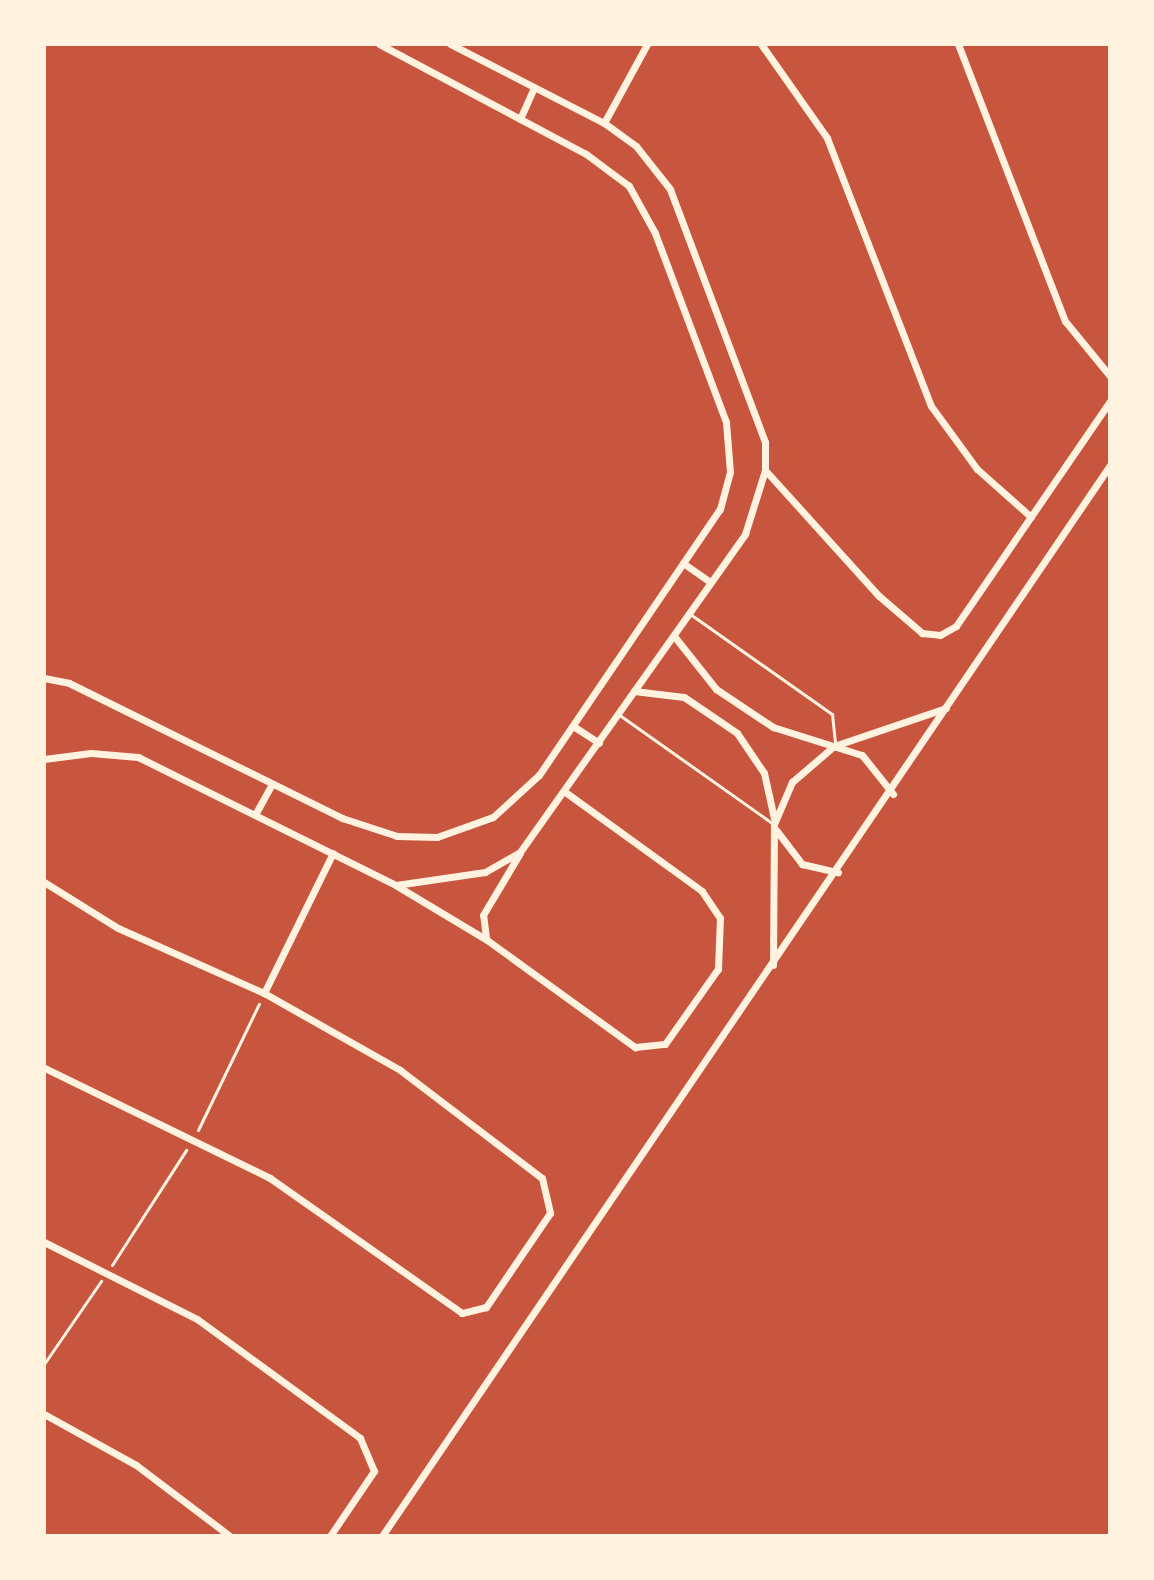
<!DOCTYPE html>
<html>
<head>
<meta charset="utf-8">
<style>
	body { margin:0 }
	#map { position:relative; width:1154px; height:1580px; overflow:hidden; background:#c8553d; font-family:Spectral,serif }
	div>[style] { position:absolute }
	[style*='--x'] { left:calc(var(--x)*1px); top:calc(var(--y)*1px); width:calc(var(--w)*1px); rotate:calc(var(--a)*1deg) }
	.path>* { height:3px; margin:-1.5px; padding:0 1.5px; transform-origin:1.5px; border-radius:1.5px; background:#fff3e0 }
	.service>* { height:3px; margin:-1.5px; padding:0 1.5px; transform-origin:1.5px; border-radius:1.5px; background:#fff3e0 }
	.minor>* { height:7px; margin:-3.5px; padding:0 3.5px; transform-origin:3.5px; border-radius:3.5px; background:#fff3e0 }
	span { translate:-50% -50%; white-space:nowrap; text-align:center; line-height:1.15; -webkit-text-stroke:6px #fff3e0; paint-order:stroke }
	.frame { position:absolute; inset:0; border:46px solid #fff3e0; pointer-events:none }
</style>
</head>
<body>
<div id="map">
	<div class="path">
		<i style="--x:198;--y:1130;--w:140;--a:-64.2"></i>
		<i style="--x:112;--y:1265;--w:137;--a:-57.2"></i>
		<i style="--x:44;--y:1364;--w:101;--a:-55.5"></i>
	</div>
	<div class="service">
		<i style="--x:690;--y:614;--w:174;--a:35.2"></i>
		<i style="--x:832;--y:714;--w:28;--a:84"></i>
		<i style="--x:618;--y:714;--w:189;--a:35.3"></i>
	</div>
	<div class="minor">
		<i style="--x:761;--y:44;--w:115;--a:54.9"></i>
		<i style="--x:827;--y:138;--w:287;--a:68.8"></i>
		<i style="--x:931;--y:406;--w:78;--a:53.9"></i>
		<i style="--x:977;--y:469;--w:72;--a:41.6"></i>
		<i style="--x:958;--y:44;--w:297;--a:68.9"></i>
		<i style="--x:1065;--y:321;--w:71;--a:50.7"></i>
		<i style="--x:520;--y:119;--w:34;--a:-66"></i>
		<i style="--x:604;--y:123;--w:90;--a:-61.4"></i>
		<i style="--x:765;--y:470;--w:170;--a:47.9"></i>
		<i style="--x:879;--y:596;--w:57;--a:40.7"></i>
		<i style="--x:922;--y:633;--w:18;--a:6"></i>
		<i style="--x:940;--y:635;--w:18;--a:-29"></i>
		<i style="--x:956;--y:626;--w:273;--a:-55.6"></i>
		<i style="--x:683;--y:563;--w:33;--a:35"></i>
		<i style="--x:674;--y:636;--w:68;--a:51.6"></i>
		<i style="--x:716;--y:689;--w:69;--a:33.7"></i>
		<i style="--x:773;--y:727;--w:93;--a:17.5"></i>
		<i style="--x:862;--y:755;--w:50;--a:51.5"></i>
		<i style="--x:44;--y:678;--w:25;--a:11"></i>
		<i style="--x:69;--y:683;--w:305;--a:26.3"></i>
		<i style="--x:342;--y:818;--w:58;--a:18.1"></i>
		<i style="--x:397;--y:836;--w:40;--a:1.4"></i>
		<i style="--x:437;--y:837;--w:59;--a:-19.7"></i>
		<i style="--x:493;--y:817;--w:62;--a:-42.4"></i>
		<i style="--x:539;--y:775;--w:322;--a:-55.8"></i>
		<i style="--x:720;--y:509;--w:38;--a:-75"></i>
		<i style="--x:730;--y:472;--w:50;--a:-94.6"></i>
		<i style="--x:726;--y:422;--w:202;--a:-110.6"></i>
		<i style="--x:655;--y:233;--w:54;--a:-119"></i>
		<i style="--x:629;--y:186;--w:54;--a:-143.3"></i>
		<i style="--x:586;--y:154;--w:234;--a:-152"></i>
		<i style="--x:634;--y:691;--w:50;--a:6.8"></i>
		<i style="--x:684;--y:697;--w:64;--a:34.2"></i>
		<i style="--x:737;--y:733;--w:48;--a:56"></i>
		<i style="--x:764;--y:773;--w:46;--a:77.5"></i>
		<i style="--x:573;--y:726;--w:31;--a:33"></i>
		<i style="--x:44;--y:759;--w:47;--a:-7.3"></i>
		<i style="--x:91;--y:753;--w:47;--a:4.9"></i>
		<i style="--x:138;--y:757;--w:288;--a:26.4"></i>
		<i style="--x:396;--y:885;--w:90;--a:-8.3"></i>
		<i style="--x:485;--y:872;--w:40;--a:-29.7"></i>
		<i style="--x:520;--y:852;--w:390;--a:-54.7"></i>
		<i style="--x:745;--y:534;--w:67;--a:-72.6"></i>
		<i style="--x:765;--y:470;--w:28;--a:-90"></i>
		<i style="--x:765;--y:442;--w:270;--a:-110.6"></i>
		<i style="--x:670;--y:189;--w:55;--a:-128.3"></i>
		<i style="--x:636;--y:146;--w:39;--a:-144"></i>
		<i style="--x:604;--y:123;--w:173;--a:-152.8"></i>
		<i style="--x:257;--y:811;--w:31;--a:-61"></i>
		<i style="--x:776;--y:830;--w:43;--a:52.6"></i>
		<i style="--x:802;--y:864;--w:37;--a:13"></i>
		<i style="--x:44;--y:882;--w:87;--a:31.9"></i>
		<i style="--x:118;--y:928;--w:160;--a:24"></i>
		<i style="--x:264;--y:993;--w:156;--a:29.5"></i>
		<i style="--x:400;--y:1070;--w:178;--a:37.3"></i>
		<i style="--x:542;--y:1178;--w:36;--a:77"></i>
		<i style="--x:550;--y:1213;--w:114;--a:124.2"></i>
		<i style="--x:486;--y:1307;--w:25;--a:166"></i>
		<i style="--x:462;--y:1313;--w:235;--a:-144.9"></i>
		<i style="--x:270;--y:1178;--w:251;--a:-154"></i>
		<i style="--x:397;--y:886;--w:105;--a:31"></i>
		<i style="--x:487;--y:940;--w:183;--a:35.9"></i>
		<i style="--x:635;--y:1047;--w:30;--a:-6"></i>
		<i style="--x:665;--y:1044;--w:92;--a:-54.8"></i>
		<i style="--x:718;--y:969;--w:51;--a:-87.8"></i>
		<i style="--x:720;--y:918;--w:32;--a:-124"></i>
		<i style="--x:702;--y:891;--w:170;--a:-144.1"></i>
		<i style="--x:486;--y:938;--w:23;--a:-97"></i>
		<i style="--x:483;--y:915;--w:72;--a:-59.2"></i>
		<i style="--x:773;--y:965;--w:141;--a:-89.6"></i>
		<i style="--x:774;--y:824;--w:46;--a:-66.8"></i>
		<i style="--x:792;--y:782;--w:55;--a:-40.6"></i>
		<i style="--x:834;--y:746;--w:118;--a:-18.7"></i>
		<i style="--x:264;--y:993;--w:156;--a:-63.8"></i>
		<i style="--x:44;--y:1242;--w:171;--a:26.7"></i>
		<i style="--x:197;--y:1319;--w:202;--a:36.1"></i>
		<i style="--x:360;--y:1438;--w:36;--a:67"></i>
		<i style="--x:374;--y:1471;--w:78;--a:124.1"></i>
		<i style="--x:44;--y:1414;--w:105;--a:29"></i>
		<i style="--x:136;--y:1465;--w:118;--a:37.1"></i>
		<i style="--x:382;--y:1536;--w:1295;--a:-55.79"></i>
	</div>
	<div class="frame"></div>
</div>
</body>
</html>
